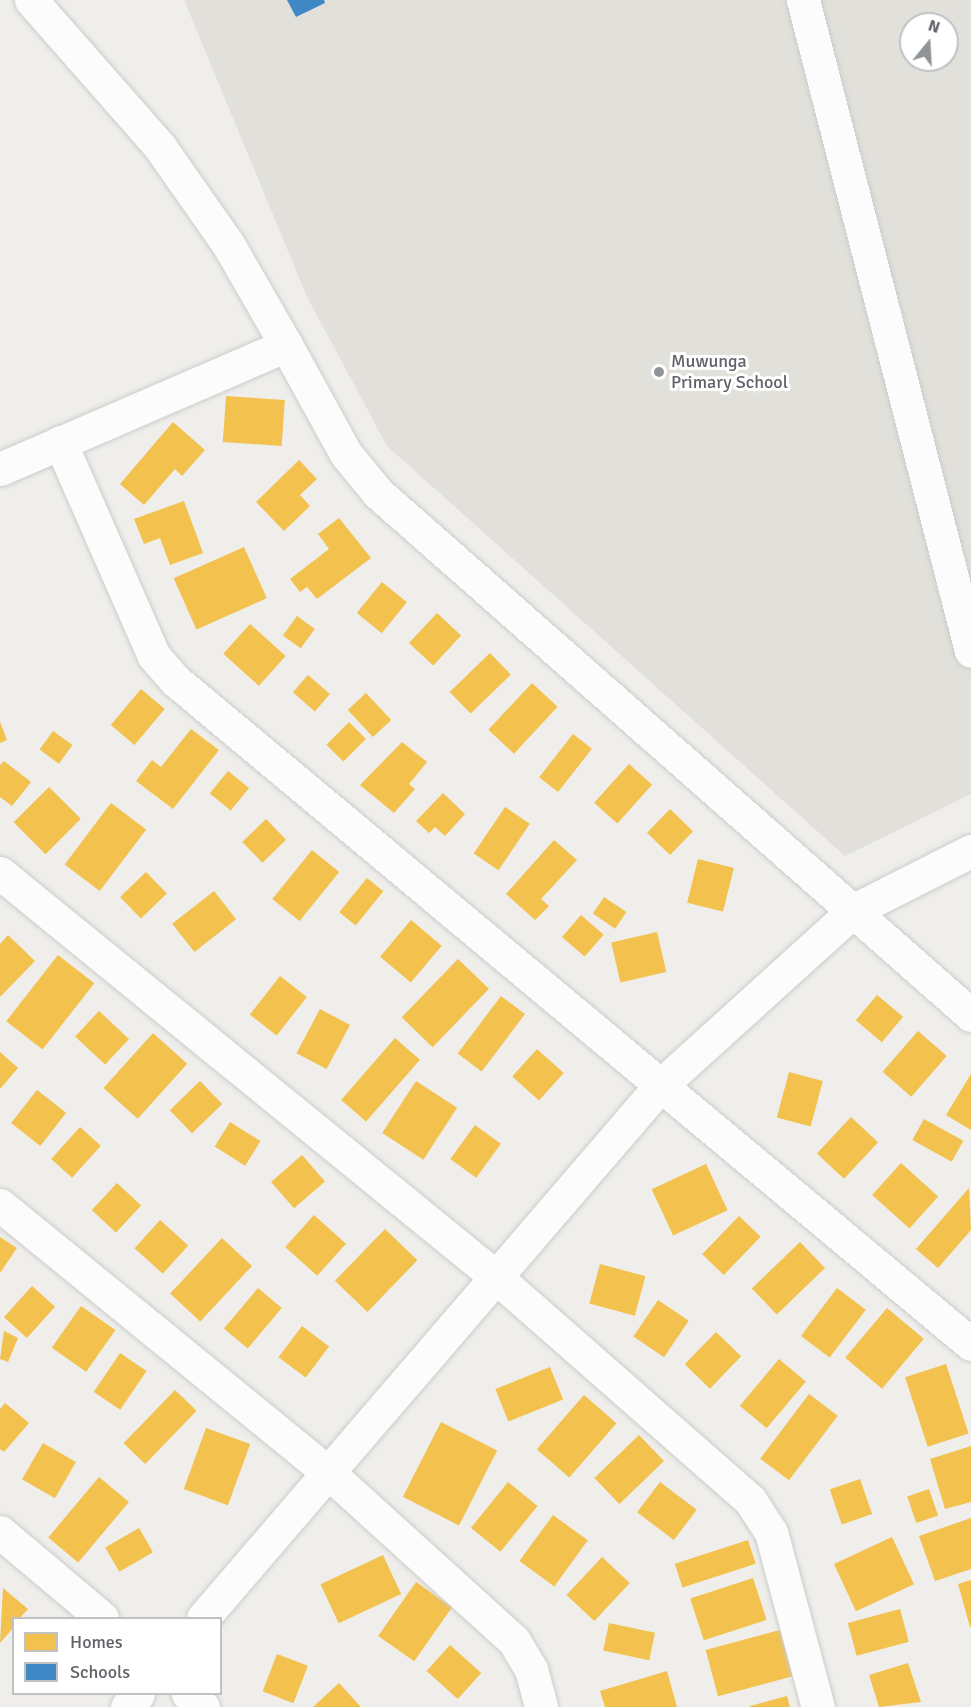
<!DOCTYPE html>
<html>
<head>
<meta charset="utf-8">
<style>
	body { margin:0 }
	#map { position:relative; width:971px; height:1707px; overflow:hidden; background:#efeeea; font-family:Signika,sans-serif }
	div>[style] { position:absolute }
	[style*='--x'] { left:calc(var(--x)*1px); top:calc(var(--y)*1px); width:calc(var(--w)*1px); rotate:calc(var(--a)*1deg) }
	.education>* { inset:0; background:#e2e0da }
	.homes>* { inset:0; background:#f2c14e; transform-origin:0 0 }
	.schools>* { inset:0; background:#3f88c5 }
	.roads { filter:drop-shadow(0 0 2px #cbcccc) drop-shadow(0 0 2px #cbcccc) }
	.minor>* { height:33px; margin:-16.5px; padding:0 16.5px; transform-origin:16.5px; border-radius:16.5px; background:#fdfcfc }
	.dots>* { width:16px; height:16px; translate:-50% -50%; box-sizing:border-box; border:3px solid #fff; border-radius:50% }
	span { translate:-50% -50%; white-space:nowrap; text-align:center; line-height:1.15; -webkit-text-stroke:6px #fff; paint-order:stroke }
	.poi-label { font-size:18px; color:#5f6368 }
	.left { translate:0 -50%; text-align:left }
	.legend { position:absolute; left:12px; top:1617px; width:210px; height:78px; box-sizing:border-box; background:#fff; border:2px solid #bfc1c3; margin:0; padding:8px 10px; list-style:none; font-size:18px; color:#5f6368 }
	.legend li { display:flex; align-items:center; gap:12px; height:30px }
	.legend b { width:30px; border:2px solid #bfc1c3 }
	.north { position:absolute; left:899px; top:12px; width:60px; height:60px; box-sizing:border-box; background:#fff; border:2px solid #bfc1c3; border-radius:50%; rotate:18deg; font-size:16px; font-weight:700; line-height:24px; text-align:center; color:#5f6368 }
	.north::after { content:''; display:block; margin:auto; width:21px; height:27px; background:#919496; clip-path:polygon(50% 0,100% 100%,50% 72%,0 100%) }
</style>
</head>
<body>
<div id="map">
	<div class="education">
		<i style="clip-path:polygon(evenodd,184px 0,971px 0,971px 794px,845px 856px,387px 446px,307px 297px,184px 0,911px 24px,947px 24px,947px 60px,911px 60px,911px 24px)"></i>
	</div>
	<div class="homes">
		<i style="left:226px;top:396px;width:59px;height:46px;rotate:4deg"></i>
		<i style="clip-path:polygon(173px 422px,205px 450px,182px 476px,175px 469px,144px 505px,120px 484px)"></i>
		<i style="clip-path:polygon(299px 460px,317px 479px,300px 495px,310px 506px,284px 531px,256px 502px)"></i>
		<i style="clip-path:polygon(184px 501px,203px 553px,170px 565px,160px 538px,144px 544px,134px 519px)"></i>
		<i style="clip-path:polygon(339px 518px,371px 558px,317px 599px,307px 587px,300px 592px,290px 579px,329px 549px,318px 534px)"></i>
		<i style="left:244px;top:547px;width:56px;height:77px;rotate:66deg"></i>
		<i style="left:382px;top:582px;width:32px;height:40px;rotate:39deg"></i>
		<i style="left:437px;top:613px;width:33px;height:41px;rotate:43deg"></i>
		<i style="left:297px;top:616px;width:22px;height:24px;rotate:36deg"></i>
		<i style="left:250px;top:624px;width:48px;height:40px;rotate:42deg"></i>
		<i style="left:490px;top:653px;width:30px;height:56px;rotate:46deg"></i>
		<i style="left:308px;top:675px;width:29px;height:23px;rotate:41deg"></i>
		<i style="left:532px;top:683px;width:35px;height:64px;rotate:43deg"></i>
		<i style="left:141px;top:689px;width:31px;height:47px;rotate:40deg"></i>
		<i style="left:366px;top:693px;width:37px;height:25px;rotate:47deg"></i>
		<i style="clip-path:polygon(0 722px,7px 740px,0 743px)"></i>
		<i style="left:349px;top:722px;width:24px;height:32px;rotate:45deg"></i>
		<i style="clip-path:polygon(191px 729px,219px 750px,173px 809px,136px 781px,152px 760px,161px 767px)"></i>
		<i style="left:53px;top:731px;width:24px;height:23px;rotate:36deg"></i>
		<i style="left:573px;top:734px;width:24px;height:55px;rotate:38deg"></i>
		<i style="clip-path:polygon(402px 742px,427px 762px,409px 784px,415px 789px,394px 813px,360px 785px)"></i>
		<i style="clip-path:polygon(4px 761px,31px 782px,12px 806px,0 797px,0 765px)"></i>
		<i style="left:629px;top:764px;width:31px;height:52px;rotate:42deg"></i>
		<i style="left:228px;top:771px;width:27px;height:29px;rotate:39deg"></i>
		<i style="left:49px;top:787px;width:45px;height:50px;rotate:45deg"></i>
		<i style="clip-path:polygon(443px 793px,465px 814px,445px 836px,435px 827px,429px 833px,416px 821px)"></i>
		<i style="left:111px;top:803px;width:44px;height:77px;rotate:37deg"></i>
		<i style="left:505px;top:807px;width:30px;height:56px;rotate:34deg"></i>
		<i style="left:670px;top:809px;width:32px;height:33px;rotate:44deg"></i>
		<i style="left:266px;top:819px;width:29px;height:33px;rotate:46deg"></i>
		<i style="clip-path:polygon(554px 840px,577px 860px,541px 899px,549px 906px,535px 920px,506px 894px)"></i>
		<i style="left:312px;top:850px;width:35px;height:63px;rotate:39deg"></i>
		<i style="left:698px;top:859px;width:37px;height:45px;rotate:14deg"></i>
		<i style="left:146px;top:872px;width:30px;height:36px;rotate:46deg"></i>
		<i style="left:367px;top:878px;width:21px;height:44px;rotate:39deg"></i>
		<i style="left:214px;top:891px;width:36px;height:53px;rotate:52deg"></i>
		<i style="left:604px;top:897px;width:27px;height:20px;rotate:34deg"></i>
		<i style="left:581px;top:915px;width:30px;height:29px;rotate:41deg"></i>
		<i style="left:411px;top:920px;width:40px;height:48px;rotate:40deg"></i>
		<i style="left:657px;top:932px;width:41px;height:47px;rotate:77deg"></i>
		<i style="clip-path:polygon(8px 935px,35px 961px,0 997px,0 944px)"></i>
		<i style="left:58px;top:955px;width:46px;height:84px;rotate:38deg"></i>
		<i style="left:458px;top:959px;width:43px;height:81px;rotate:44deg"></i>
		<i style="left:280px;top:976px;width:34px;height:49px;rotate:38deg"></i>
		<i style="left:877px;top:995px;width:34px;height:33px;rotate:40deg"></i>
		<i style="left:501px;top:996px;width:30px;height:72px;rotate:37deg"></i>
		<i style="left:320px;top:1009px;width:34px;height:50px;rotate:28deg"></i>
		<i style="left:99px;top:1011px;width:41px;height:35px;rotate:43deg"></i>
		<i style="left:918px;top:1031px;width:38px;height:54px;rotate:41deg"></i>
		<i style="left:153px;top:1033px;width:46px;height:74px;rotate:42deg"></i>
		<i style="left:395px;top:1038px;width:33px;height:82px;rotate:41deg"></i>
		<i style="left:537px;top:1049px;width:36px;height:37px;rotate:42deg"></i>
		<i style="clip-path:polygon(0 1052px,18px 1068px,0 1089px)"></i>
		<i style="left:789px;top:1072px;width:35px;height:47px;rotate:15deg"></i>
		<i style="clip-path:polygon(971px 1074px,971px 1130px,946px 1115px)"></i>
		<i style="left:200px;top:1081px;width:32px;height:42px;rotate:46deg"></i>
		<i style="left:416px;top:1081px;width:49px;height:62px;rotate:33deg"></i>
		<i style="left:37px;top:1090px;width:37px;height:42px;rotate:38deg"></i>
		<i style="left:851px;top:1117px;width:37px;height:50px;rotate:43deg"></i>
		<i style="left:924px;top:1119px;width:45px;height:24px;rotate:29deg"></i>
		<i style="left:230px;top:1122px;width:36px;height:29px;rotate:32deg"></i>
		<i style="left:475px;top:1125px;width:32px;height:42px;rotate:36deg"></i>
		<i style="left:80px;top:1127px;width:28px;height:43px;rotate:42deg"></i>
		<i style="left:302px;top:1155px;width:35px;height:41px;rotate:49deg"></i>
		<i style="left:901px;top:1163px;width:50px;height:43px;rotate:42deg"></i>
		<i style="left:706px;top:1164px;width:51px;height:60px;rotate:65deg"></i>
		<i style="left:117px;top:1183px;width:33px;height:37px;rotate:43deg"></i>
		<i style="clip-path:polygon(969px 1188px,971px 1230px,938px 1268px,916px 1249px)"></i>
		<i style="left:314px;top:1215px;width:43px;height:43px;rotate:42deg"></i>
		<i style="left:739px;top:1216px;width:30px;height:53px;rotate:44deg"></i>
		<i style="left:160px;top:1220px;width:38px;height:38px;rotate:42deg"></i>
		<i style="left:385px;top:1229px;width:45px;height:72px;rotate:44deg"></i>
		<i style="clip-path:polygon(0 1237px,17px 1248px,0 1273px)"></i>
		<i style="left:222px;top:1238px;width:41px;height:76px;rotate:43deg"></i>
		<i style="left:800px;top:1242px;width:36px;height:67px;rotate:46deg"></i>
		<i style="left:600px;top:1264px;width:47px;height:41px;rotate:15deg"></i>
		<i style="left:32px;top:1286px;width:31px;height:42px;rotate:42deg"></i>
		<i style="left:258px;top:1288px;width:31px;height:53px;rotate:40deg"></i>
		<i style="left:837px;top:1288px;width:36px;height:60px;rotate:37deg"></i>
		<i style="left:658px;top:1300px;width:37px;height:44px;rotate:34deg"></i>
		<i style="left:81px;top:1306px;width:42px;height:51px;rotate:35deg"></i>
		<i style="left:887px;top:1308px;width:48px;height:65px;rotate:40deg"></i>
		<i style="left:302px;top:1326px;width:34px;height:39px;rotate:37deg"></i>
		<i style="clip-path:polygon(4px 1331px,18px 1338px,8px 1362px,0 1359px)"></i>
		<i style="left:716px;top:1332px;width:35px;height:45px;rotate:44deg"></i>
		<i style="left:120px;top:1353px;width:32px;height:47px;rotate:34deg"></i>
		<i style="left:779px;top:1359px;width:35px;height:61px;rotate:40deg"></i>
		<i style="left:946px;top:1364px;width:73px;height:43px;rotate:72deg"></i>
		<i style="left:550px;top:1367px;width:35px;height:59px;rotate:68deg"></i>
		<i style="left:175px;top:1390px;width:30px;height:74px;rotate:44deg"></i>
		<i style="left:809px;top:1394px;width:36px;height:81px;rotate:37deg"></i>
		<i style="left:584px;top:1395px;width:43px;height:72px;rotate:41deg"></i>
		<i style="clip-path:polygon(5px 1403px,29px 1423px,4px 1452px,0 1449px,0 1409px)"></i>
		<i style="left:441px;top:1422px;width:63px;height:84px;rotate:27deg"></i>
		<i style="left:206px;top:1428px;width:47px;height:65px;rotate:20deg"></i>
		<i style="left:639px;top:1435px;width:36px;height:62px;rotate:46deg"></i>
		<i style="left:43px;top:1443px;width:38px;height:42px;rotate:30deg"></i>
		<i style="clip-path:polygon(971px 1446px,971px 1502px,945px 1509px,930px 1459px)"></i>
		<i style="left:99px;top:1477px;width:39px;height:79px;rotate:40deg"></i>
		<i style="left:860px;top:1479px;width:37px;height:32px;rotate:71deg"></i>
		<i style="left:508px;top:1482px;width:38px;height:59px;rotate:39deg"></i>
		<i style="left:660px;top:1482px;width:46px;height:38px;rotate:37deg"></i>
		<i style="left:929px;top:1489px;width:28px;height:23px;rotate:71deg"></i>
		<i style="left:553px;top:1515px;width:43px;height:57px;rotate:36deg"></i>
		<i style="clip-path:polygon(971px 1518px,971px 1569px,935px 1581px,919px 1536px)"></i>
		<i style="left:139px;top:1528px;width:28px;height:39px;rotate:60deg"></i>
		<i style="left:892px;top:1537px;width:52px;height:64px;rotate:65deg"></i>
		<i style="left:748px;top:1540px;width:25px;height:77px;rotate:72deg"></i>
		<i style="left:383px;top:1555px;width:43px;height:69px;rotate:65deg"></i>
		<i style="left:602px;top:1557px;width:38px;height:52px;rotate:43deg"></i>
		<i style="left:753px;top:1578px;width:44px;height:66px;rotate:72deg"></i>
		<i style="clip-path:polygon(971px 1580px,971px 1627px,970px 1627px,958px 1584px)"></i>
		<i style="left:416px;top:1582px;width:44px;height:66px;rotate:35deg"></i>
		<i style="clip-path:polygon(3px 1588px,28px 1609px,20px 1618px,14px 1618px,14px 1627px,0 1643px)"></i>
		<i style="left:900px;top:1609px;width:34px;height:54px;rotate:75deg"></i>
		<i style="left:609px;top:1623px;width:47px;height:28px;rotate:12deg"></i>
		<i style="left:780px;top:1630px;width:48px;height:77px;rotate:75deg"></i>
		<i style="left:450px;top:1645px;width:42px;height:35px;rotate:42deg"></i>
		<i style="left:277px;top:1654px;width:33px;height:40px;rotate:21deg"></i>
		<i style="clip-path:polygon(908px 1663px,921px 1702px,879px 1707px,869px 1675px)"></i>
		<i style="clip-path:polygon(667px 1671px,677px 1707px,605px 1707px,600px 1691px)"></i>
		<i style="clip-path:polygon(339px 1683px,361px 1707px,313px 1707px)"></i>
		<i style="clip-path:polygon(787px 1696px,790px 1707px,750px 1707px,750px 1706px)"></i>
	</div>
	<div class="schools">
		<i style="clip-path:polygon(287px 0,324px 0,325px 3px,296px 17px)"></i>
	</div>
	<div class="roads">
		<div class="minor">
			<i style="--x:31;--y:0;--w:196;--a:48.7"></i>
			<i style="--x:160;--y:147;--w:118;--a:55"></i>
			<i style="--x:228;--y:244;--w:116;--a:60.1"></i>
			<i style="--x:803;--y:0;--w:672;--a:75.53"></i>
			<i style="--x:60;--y:442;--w:234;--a:66.3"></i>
			<i style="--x:154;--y:656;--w:33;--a:49"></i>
			<i style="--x:176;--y:681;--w:1035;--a:39.83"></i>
			<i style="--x:0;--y:469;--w:312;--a:-23.4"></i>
			<i style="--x:286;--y:345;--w:124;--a:61.2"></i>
			<i style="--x:346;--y:454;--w:50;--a:50.6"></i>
			<i style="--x:378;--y:493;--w:790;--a:41.36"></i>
			<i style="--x:0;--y:873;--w:640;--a:39.16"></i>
			<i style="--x:496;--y:1277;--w:338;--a:41.3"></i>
			<i style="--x:750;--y:1500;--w:38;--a:57"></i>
			<i style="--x:771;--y:1532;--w:181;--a:75"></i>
			<i style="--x:0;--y:1205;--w:424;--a:39.2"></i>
			<i style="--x:329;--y:1473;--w:250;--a:42.2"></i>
			<i style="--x:514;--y:1641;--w:33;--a:59"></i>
			<i style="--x:531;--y:1669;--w:39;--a:75"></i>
			<i style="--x:0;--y:1532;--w:133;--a:40.1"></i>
			<i style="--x:203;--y:1618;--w:701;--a:-49.34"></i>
			<i style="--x:660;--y:1086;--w:262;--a:-42.2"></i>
			<i style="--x:854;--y:910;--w:131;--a:-26.8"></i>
			<i style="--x:188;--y:1694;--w:20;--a:41"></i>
			<i style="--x:127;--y:1707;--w:17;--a:-50"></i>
		</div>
	</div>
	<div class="dots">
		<i style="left:659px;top:372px;background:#919496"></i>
	</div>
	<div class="poi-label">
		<span class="left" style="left:671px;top:372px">Muwunga<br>Primary School</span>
	</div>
	<ul class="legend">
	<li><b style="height:16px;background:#f2c14e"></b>Homes</li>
	<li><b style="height:16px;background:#3f88c5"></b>Schools</li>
	</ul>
	<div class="north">N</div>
</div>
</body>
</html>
